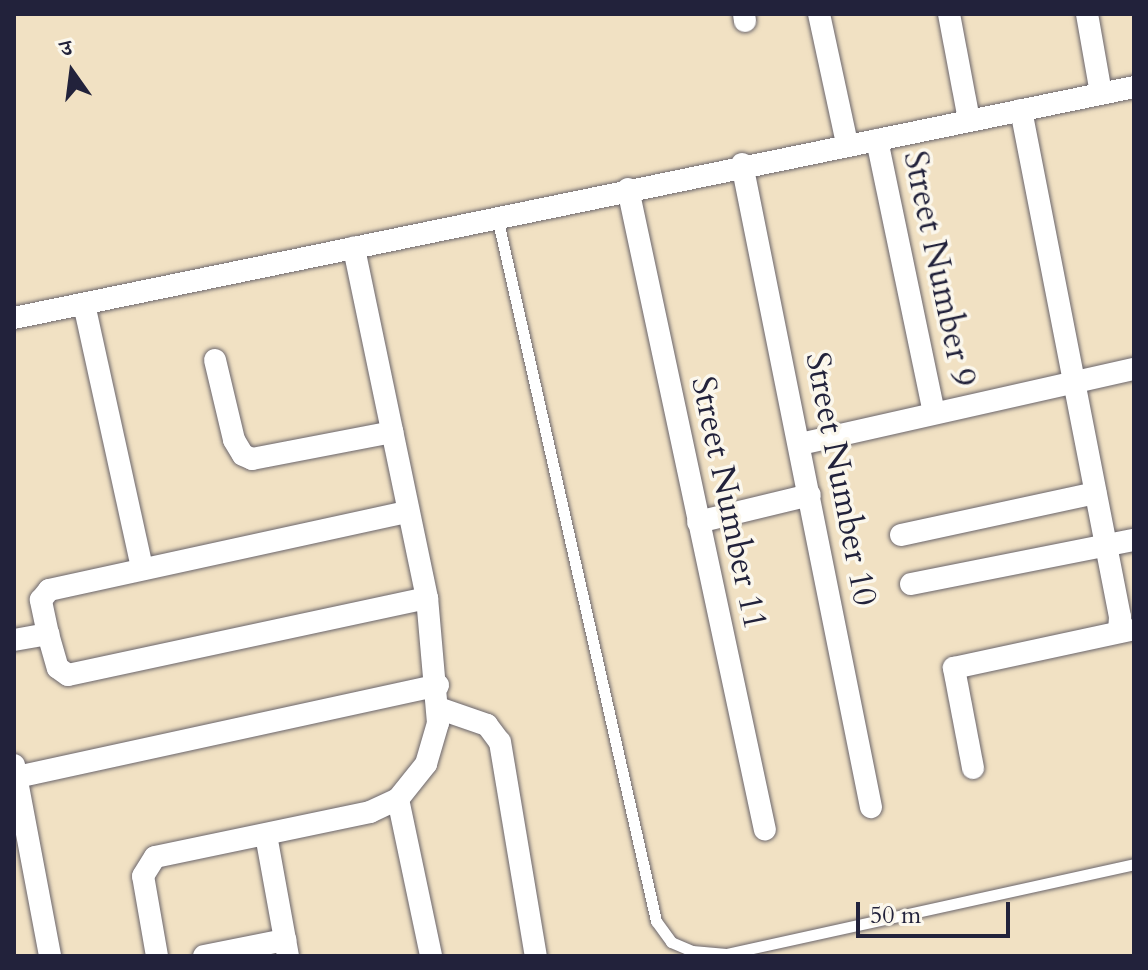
<!DOCTYPE html>
<html>
<head>
<meta charset="utf-8">
<style>
	body { margin:0 }
	#map { position:relative; width:1148px; height:970px; overflow:hidden; background:#f1e1c3; font-family:Cardo,"Noto Serif Devanagari",serif }
	div>[style] { position:absolute }
	[style*='--x'] { left:calc(var(--x)*1px); top:calc(var(--y)*1px); width:calc(var(--w)*1px); rotate:calc(var(--a)*1deg) }
	.roads { filter:drop-shadow(0 0 2px #6a656b) drop-shadow(0 0 2px #6a656b) }
	.service>* { height:11px; margin:-5.5px; padding:0 5.5px; transform-origin:5.5px; border-radius:5.5px; background:#fff }
	.minor>* { height:22px; margin:-11px; padding:0 11px; transform-origin:11px; border-radius:11px; background:#fff }
	span { translate:-50% -50%; white-space:nowrap; text-align:center; line-height:1.15; -webkit-text-stroke:7px #fbf7ec; paint-order:stroke }
	.street-label { font-size:34px; color:#22223b }
	.frame { position:absolute; inset:0; border:16px solid #22223b; pointer-events:none }
	.north { position:absolute; left:32px; top:32px; width:80px; height:80px; -webkit-text-stroke:6px #fbf7ec; paint-order:stroke; rotate:346deg; font-size:22px; font-weight:700; line-height:32px; text-align:center; color:#22223b }
	.north::after { content:''; display:block; margin:auto; width:28px; height:36px; background:#22223b; clip-path:polygon(50% 0,100% 100%,50% 72%,0 100%) }
	.scale { position:absolute; left:856px; top:902px; width:154px; height:36px; box-sizing:border-box; border:4px solid #22223b; border-top:0; padding-left:10px; font-size:24px; line-height:28px; white-space:nowrap; color:#22223b; -webkit-text-stroke:6px #fbf7ec; paint-order:stroke }
</style>
</head>
<body>
<div id="map">
	<div class="roads">
		<div class="service">
			<i style="--x:497;--y:217;--w:722;--a:77.27"></i>
			<i style="--x:656;--y:921;--w:26;--a:54"></i>
			<i style="--x:671;--y:942;--w:23;--a:23"></i>
			<i style="--x:692;--y:951;--w:34;--a:5"></i>
			<i style="--x:726;--y:954;--w:418;--a:-12.4"></i>
		</div>
		<div class="minor">
			<i style="--x:744;--y:14;--w:7;--a:82"></i>
			<i style="--x:819;--y:14;--w:133;--a:77.8"></i>
			<i style="--x:949;--y:14;--w:108;--a:79.3"></i>
			<i style="--x:1087;--y:14;--w:80;--a:80"></i>
			<i style="--x:1021;--y:110;--w:517;--a:78.95"></i>
			<i style="--x:1120;--y:617;--w:15;--a:94"></i>
			<i style="--x:877;--y:140;--w:278;--a:78.2"></i>
			<i style="--x:742;--y:164;--w:656;--a:78.66"></i>
			<i style="--x:628;--y:189;--w:655;--a:77.94"></i>
			<i style="--x:84;--y:304;--w:270;--a:77.6"></i>
			<i style="--x:14;--y:318;--w:1144;--a:-11.65"></i>
			<i style="--x:215;--y:360;--w:82;--a:76.6"></i>
			<i style="--x:234;--y:440;--w:17;--a:59"></i>
			<i style="--x:243;--y:455;--w:10;--a:24"></i>
			<i style="--x:252;--y:459;--w:143;--a:-10.9"></i>
			<i style="--x:800;--y:444;--w:342;--a:-12.7"></i>
			<i style="--x:698;--y:522;--w:115;--a:-13.6"></i>
			<i style="--x:901;--y:535;--w:199;--a:-12.2"></i>
			<i style="--x:911;--y:584;--w:227;--a:-11.2"></i>
			<i style="--x:48;--y:634;--w:35;--a:-102"></i>
			<i style="--x:41;--y:600;--w:13;--a:-51"></i>
			<i style="--x:49;--y:590;--w:367;--a:-12.3"></i>
			<i style="--x:14;--y:640;--w:35;--a:-10"></i>
			<i style="--x:48;--y:634;--w:35;--a:74"></i>
			<i style="--x:58;--y:668;--w:12;--a:35"></i>
			<i style="--x:68;--y:675;--w:367;--a:-12.1"></i>
			<i style="--x:438;--y:708;--w:52;--a:19.1"></i>
			<i style="--x:487;--y:725;--w:21;--a:53"></i>
			<i style="--x:500;--y:742;--w:217;--a:80.5"></i>
			<i style="--x:14;--y:765;--w:194;--a:79.3"></i>
			<i style="--x:973;--y:768;--w:102;--a:-100.8"></i>
			<i style="--x:954;--y:668;--w:180;--a:-12.2"></i>
			<i style="--x:17;--y:777;--w:431;--a:-12.3"></i>
			<i style="--x:398;--y:799;--w:160;--a:78.1"></i>
			<i style="--x:266;--y:835;--w:123;--a:79.7"></i>
			<i style="--x:157;--y:956;--w:81;--a:-99.9"></i>
			<i style="--x:143;--y:876;--w:22;--a:-58"></i>
			<i style="--x:155;--y:857;--w:220;--a:-11.8"></i>
			<i style="--x:370;--y:812;--w:31;--a:-25"></i>
			<i style="--x:398;--y:799;--w:45;--a:-51.3"></i>
			<i style="--x:426;--y:764;--w:43;--a:-73.7"></i>
			<i style="--x:438;--y:723;--w:125;--a:-95"></i>
			<i style="--x:427;--y:598;--w:358;--a:-101.8"></i>
			<i style="--x:204;--y:956;--w:83;--a:-11.2"></i>
		</div>
	</div>
	<div class="street-label">
		<span style="left:939px;top:269px;rotate:78deg">Street Number 9</span>
		<span style="left:841px;top:479px;rotate:79deg">Street Number 10</span>
		<span style="left:729px;top:503px;rotate:78deg">Street Number 11</span>
	</div>
	<div class="frame"></div>
	<div class="north">उ</div>
	<div class="scale">50 m</div>
</div>
</body>
</html>
